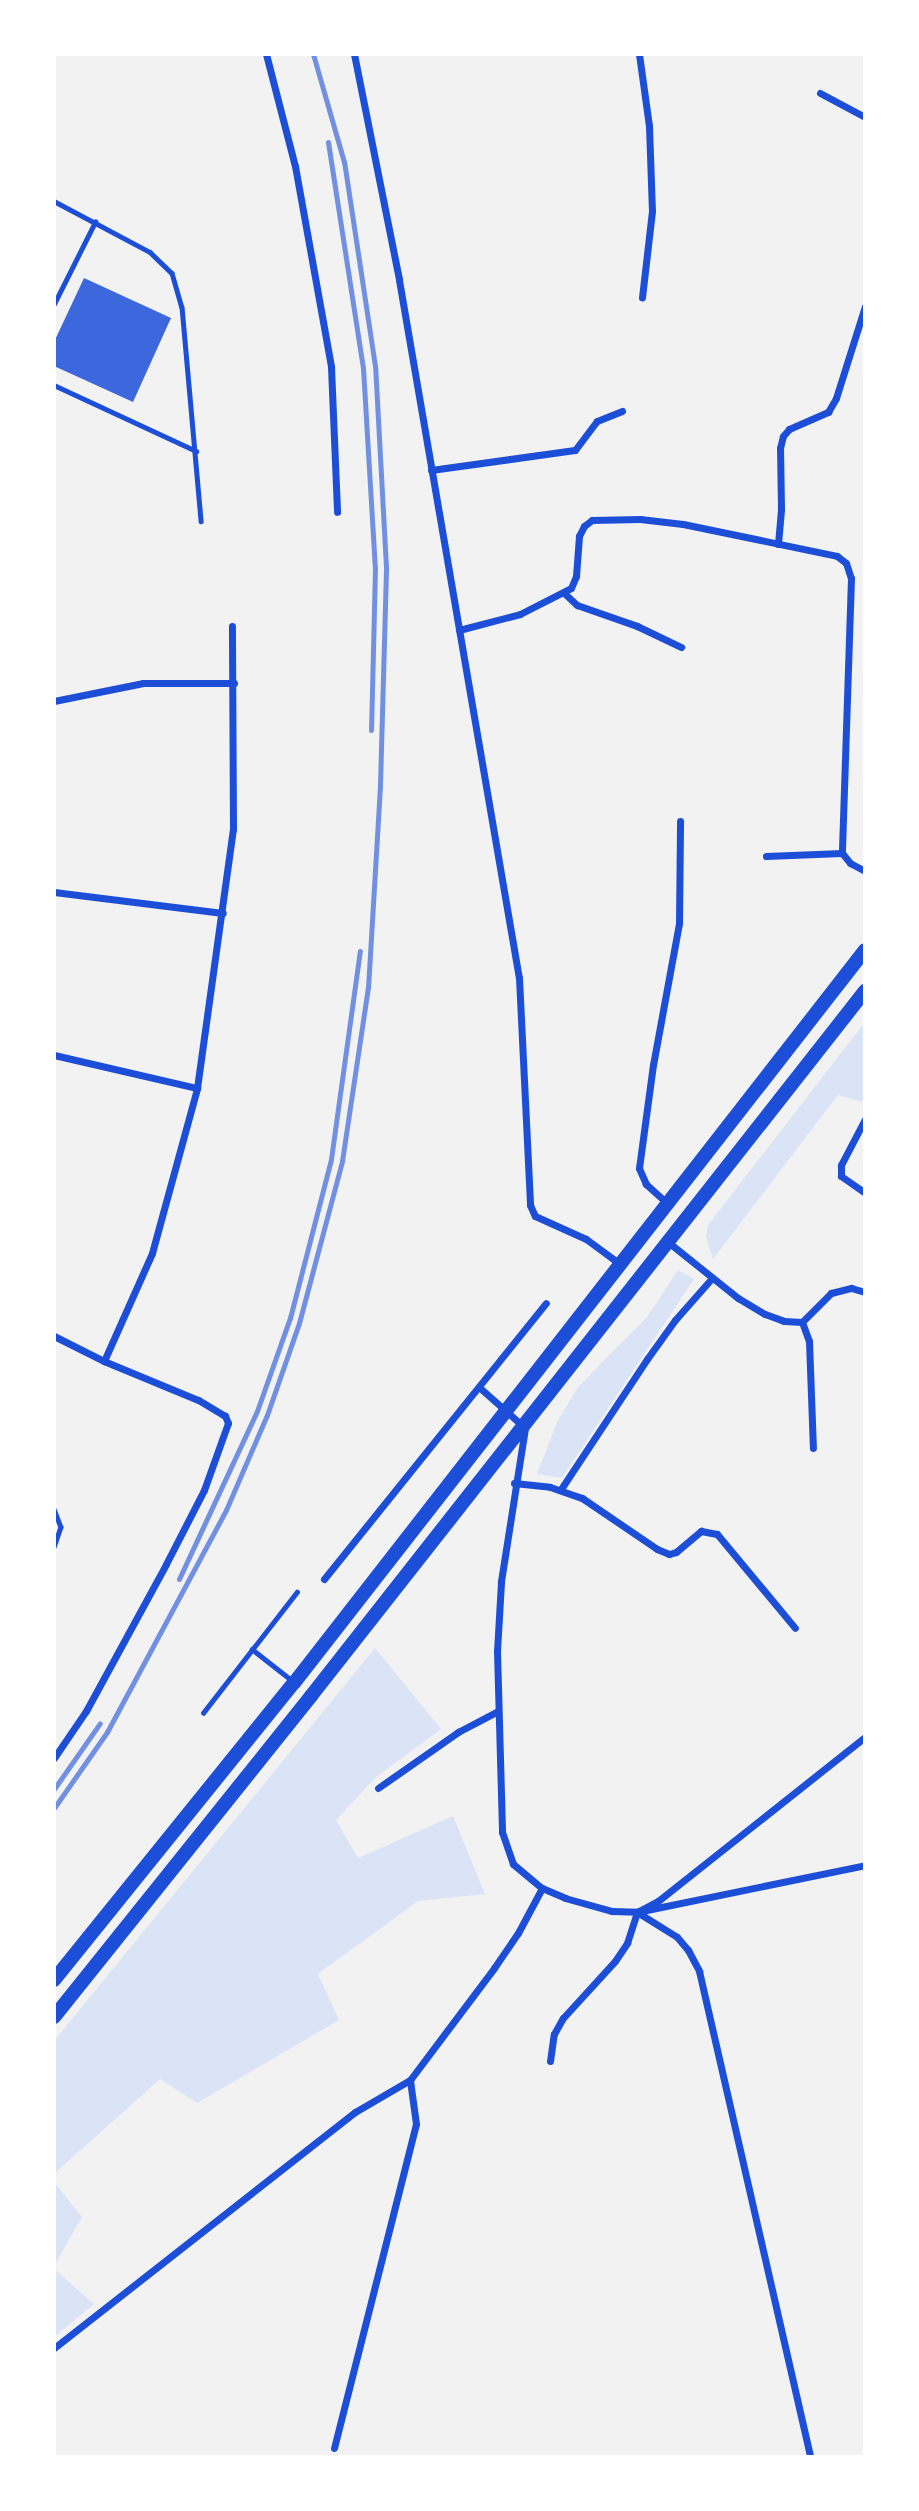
<!DOCTYPE html>
<html>
<head>
<meta charset="utf-8">
<style>
	body { margin:0 }
	#map { position:relative; width:919px; height:2511px; overflow:hidden; background:#f2f2f2; font-family:Karla,sans-serif }
	div>[style] { position:absolute }
	[style*='--x'] { left:calc(var(--x)*1px); top:calc(var(--y)*1px); width:calc(var(--w)*1px); rotate:calc(var(--a)*1deg) }
	.green>* { inset:0; background:#dbe4f7 }
	.building>* { inset:0; background:#3d67dc }
	.service>* { height:4.5px; margin:-2.25px; padding:0 2.25px; transform-origin:2.25px; border-radius:2.25px; background:#1d4ed8 }
	.minor>* { height:7px; margin:-3.5px; padding:0 3.5px; transform-origin:3.5px; border-radius:3.5px; background:#1d4ed8 }
	.trunk>* { height:14px; margin:-7px; padding:0 7px; transform-origin:7px; border-radius:7px; background:#1d4ed8 }
	.rail>* { height:5px; margin:-2.5px; padding:0 2.5px; transform-origin:2.5px; border-radius:2.5px; background:#7290e2 }
	span { translate:-50% -50%; white-space:nowrap; text-align:center; line-height:1.15; -webkit-text-stroke:5px #fff; paint-order:stroke }
	.frame { position:absolute; inset:0; border:56px solid #fff; pointer-events:none }
</style>
</head>
<body>
<div id="map">
	<div class="green">
		<i style="clip-path:polygon(865px 1022px,865px 1097px,862px 1102px,838px 1095px,713px 1259px,706px 1237px,708px 1225px)"></i>
		<i style="clip-path:polygon(678px 1270px,694px 1279px,562px 1478px,537px 1474px,557px 1422px,578px 1387px,647px 1317px)"></i>
		<i style="clip-path:polygon(375px 1648px,441px 1729px,375px 1778px,336px 1820px,358px 1858px,453px 1816px,485px 1894px,418px 1901px,318px 1974px,339px 2020px,197px 2103px,160px 2079px,54px 2174px,54px 2041px)"></i>
		<i style="clip-path:polygon(54px 2182px,82px 2217px,54px 2266px)"></i>
		<i style="clip-path:polygon(54px 2269px,94px 2304px,54px 2337px)"></i>
	</div>
	<div class="building">
		<i style="clip-path:polygon(84px 278px,171px 318px,133px 402px,54px 366px,54px 342px)"></i>
	</div>
	<div class="service">
		<i style="--x:54;--y:201;--w:109;--a:28"></i>
		<i style="--x:150;--y:252;--w:30;--a:44"></i>
		<i style="--x:172;--y:273;--w:35;--a:74"></i>
		<i style="--x:182;--y:307;--w:215;--a:84.9"></i>
		<i style="--x:54;--y:304;--w:92;--a:-63.4"></i>
		<i style="--x:54;--y:385;--w:157;--a:24.9"></i>
		<i style="--x:54;--y:1509;--w:19;--a:69"></i>
		<i style="--x:61;--y:1527;--w:21;--a:109"></i>
		<i style="--x:252;--y:1649;--w:53;--a:38.2"></i>
		<i style="--x:203;--y:1713;--w:153;--a:-52.2"></i>
	</div>
	<div class="minor">
		<i style="--x:266;--y:54;--w:116;--a:75.5"></i>
		<i style="--x:295;--y:166;--w:204;--a:79.8"></i>
		<i style="--x:331;--y:367;--w:145;--a:87.6"></i>
		<i style="--x:354;--y:54;--w:230;--a:78.7"></i>
		<i style="--x:399;--y:280;--w:708;--a:80.25"></i>
		<i style="--x:519;--y:978;--w:227;--a:87.2"></i>
		<i style="--x:530;--y:1205;--w:12;--a:66"></i>
		<i style="--x:535;--y:1216;--w:56;--a:24.3"></i>
		<i style="--x:586;--y:1239;--w:42;--a:36.3"></i>
		<i style="--x:639;--y:54;--w:73;--a:82.1"></i>
		<i style="--x:649;--y:126;--w:85;--a:88"></i>
		<i style="--x:652;--y:211;--w:87;--a:96.6"></i>
		<i style="--x:820;--y:93;--w:51;--a:28.1"></i>
		<i style="--x:431;--y:470;--w:145;--a:-7.9"></i>
		<i style="--x:575;--y:450;--w:36;--a:-53"></i>
		<i style="--x:597;--y:421;--w:27;--a:-22"></i>
		<i style="--x:778;--y:544;--w:35;--a:-85"></i>
		<i style="--x:781;--y:509;--w:61;--a:-90.9"></i>
		<i style="--x:780;--y:448;--w:12;--a:-76"></i>
		<i style="--x:783;--y:436;--w:9;--a:-49"></i>
		<i style="--x:789;--y:429;--w:43;--a:-23.6"></i>
		<i style="--x:828;--y:412;--w:16;--a:-60"></i>
		<i style="--x:836;--y:398;--w:96;--a:-72.5"></i>
		<i style="--x:564;--y:593;--w:18;--a:43"></i>
		<i style="--x:577;--y:605;--w:64;--a:19.3"></i>
		<i style="--x:637;--y:626;--w:49;--a:25.5"></i>
		<i style="--x:459;--y:630;--w:63;--a:-14.7"></i>
		<i style="--x:520;--y:614;--w:57;--a:-27"></i>
		<i style="--x:571;--y:588;--w:13;--a:-67"></i>
		<i style="--x:576;--y:576;--w:40;--a:-85.7"></i>
		<i style="--x:579;--y:536;--w:11;--a:-63"></i>
		<i style="--x:584;--y:526;--w:10;--a:-37"></i>
		<i style="--x:592;--y:520;--w:48;--a:-1.2"></i>
		<i style="--x:640;--y:519;--w:43;--a:6.6"></i>
		<i style="--x:683;--y:524;--w:157;--a:11.7"></i>
		<i style="--x:837;--y:556;--w:11;--a:38"></i>
		<i style="--x:846;--y:563;--w:16;--a:72"></i>
		<i style="--x:851;--y:578;--w:275;--a:91.9"></i>
		<i style="--x:842;--y:853;--w:13;--a:51"></i>
		<i style="--x:850;--y:863;--w:17;--a:28"></i>
		<i style="--x:54;--y:701;--w:91;--a:-11.4"></i>
		<i style="--x:143;--y:683;--w:91;--a:0"></i>
		<i style="--x:766;--y:856;--w:76;--a:-2.3"></i>
		<i style="--x:54;--y:892;--w:170;--a:7.1"></i>
		<i style="--x:54;--y:1055;--w:147;--a:13"></i>
		<i style="--x:865;--y:1119;--w:52;--a:117.6"></i>
		<i style="--x:841;--y:1165;--w:11;--a:90"></i>
		<i style="--x:841;--y:1176;--w:29;--a:35"></i>
		<i style="--x:668;--y:1204;--w:30;--a:-138"></i>
		<i style="--x:646;--y:1184;--w:17;--a:-114"></i>
		<i style="--x:639;--y:1168;--w:104;--a:-82.3"></i>
		<i style="--x:653;--y:1065;--w:144;--a:-79.6"></i>
		<i style="--x:679;--y:923;--w:102;--a:-89.4"></i>
		<i style="--x:668;--y:1242;--w:90;--a:38.7"></i>
		<i style="--x:738;--y:1298;--w:31;--a:31"></i>
		<i style="--x:765;--y:1314;--w:20;--a:20"></i>
		<i style="--x:784;--y:1321;--w:18;--a:3"></i>
		<i style="--x:802;--y:1322;--w:20;--a:70"></i>
		<i style="--x:809;--y:1341;--w:107;--a:87.9"></i>
		<i style="--x:802;--y:1322;--w:41;--a:-45"></i>
		<i style="--x:831;--y:1293;--w:21;--a:-14"></i>
		<i style="--x:851;--y:1288;--w:15;--a:16"></i>
		<i style="--x:54;--y:1336;--w:56;--a:26.6"></i>
		<i style="--x:104;--y:1361;--w:118;--a:-66"></i>
		<i style="--x:152;--y:1253;--w:171;--a:-74.7"></i>
		<i style="--x:197;--y:1088;--w:261;--a:-82.1"></i>
		<i style="--x:233;--y:829;--w:203;--a:-90.3"></i>
		<i style="--x:480;--y:1388;--w:60;--a:41.6"></i>
		<i style="--x:525;--y:1428;--w:156;--a:98.9"></i>
		<i style="--x:501;--y:1582;--w:69;--a:93.3"></i>
		<i style="--x:497;--y:1651;--w:181;--a:88.4"></i>
		<i style="--x:502;--y:1832;--w:34;--a:71"></i>
		<i style="--x:513;--y:1864;--w:38;--a:40"></i>
		<i style="--x:542;--y:1888;--w:25;--a:23"></i>
		<i style="--x:565;--y:1898;--w:49;--a:15.5"></i>
		<i style="--x:612;--y:1911;--w:25;--a:2"></i>
		<i style="--x:637;--y:1912;--w:233;--a:-11.6"></i>
		<i style="--x:514;--y:1483;--w:36;--a:6"></i>
		<i style="--x:550;--y:1487;--w:34;--a:19"></i>
		<i style="--x:582;--y:1498;--w:91;--a:34.2"></i>
		<i style="--x:657;--y:1549;--w:13;--a:23"></i>
		<i style="--x:669;--y:1554;--w:7;--a:-16"></i>
		<i style="--x:676;--y:1552;--w:33;--a:-40"></i>
		<i style="--x:701;--y:1531;--w:16;--a:11"></i>
		<i style="--x:717;--y:1534;--w:122;--a:50.3"></i>
		<i style="--x:561;--y:1489;--w:156;--a:-56.5"></i>
		<i style="--x:647;--y:1359;--w:48;--a:-54.3"></i>
		<i style="--x:675;--y:1320;--w:56;--a:-48.6"></i>
		<i style="--x:324;--y:1579;--w:354;--a:-51.2"></i>
		<i style="--x:54;--y:1758;--w:57;--a:-55.8"></i>
		<i style="--x:86;--y:1711;--w:167;--a:-61.4"></i>
		<i style="--x:166;--y:1564;--w:83;--a:-62.8"></i>
		<i style="--x:204;--y:1490;--w:71;--a:-70.3"></i>
		<i style="--x:228;--y:1423;--w:8;--a:-113"></i>
		<i style="--x:225;--y:1416;--w:31;--a:-149"></i>
		<i style="--x:198;--y:1400;--w:102;--a:-157.5"></i>
		<i style="--x:378;--y:1788;--w:98;--a:-35"></i>
		<i style="--x:458;--y:1732;--w:45;--a:-27.7"></i>
		<i style="--x:637;--y:1912;--w:47;--a:32"></i>
		<i style="--x:677;--y:1937;--w:17;--a:50"></i>
		<i style="--x:688;--y:1950;--w:24;--a:62"></i>
		<i style="--x:699;--y:1971;--w:499;--a:77.1"></i>
		<i style="--x:550;--y:2061;--w:27;--a:-82"></i>
		<i style="--x:554;--y:2034;--w:18;--a:-61"></i>
		<i style="--x:563;--y:2018;--w:77;--a:-47.6"></i>
		<i style="--x:615;--y:1961;--w:22;--a:-56"></i>
		<i style="--x:627;--y:1943;--w:33;--a:-72"></i>
		<i style="--x:637;--y:1912;--w:24;--a:-28"></i>
		<i style="--x:658;--y:1901;--w:264;--a:-38.4"></i>
		<i style="--x:54;--y:2348;--w:382;--a:-38.1"></i>
		<i style="--x:355;--y:2112;--w:64;--a:-30.2"></i>
		<i style="--x:410;--y:2080;--w:140;--a:-53.1"></i>
		<i style="--x:494;--y:1968;--w:42;--a:-55.6"></i>
		<i style="--x:518;--y:1933;--w:51;--a:-61.9"></i>
		<i style="--x:334;--y:2448;--w:334;--a:-75.8"></i>
		<i style="--x:416;--y:2124;--w:44;--a:-97.8"></i>
	</div>
	<div class="trunk">
		<i style="--x:54;--y:1980;--w:382;--a:-51.1"></i>
		<i style="--x:294;--y:1683;--w:929;--a:-52.08"></i>
		<i style="--x:54;--y:2017;--w:411;--a:-51.3"></i>
		<i style="--x:311;--y:1696;--w:897;--a:-51.84"></i>
	</div>
	<div class="rail">
		<i style="--x:328;--y:142;--w:229;--a:81.2"></i>
		<i style="--x:363;--y:368;--w:200;--a:86.6"></i>
		<i style="--x:375;--y:568;--w:162;--a:91.4"></i>
		<i style="--x:179;--y:1579;--w:185;--a:-65.1"></i>
		<i style="--x:257;--y:1411;--w:99;--a:-70.5"></i>
		<i style="--x:290;--y:1318;--w:164;--a:-75.5"></i>
		<i style="--x:331;--y:1159;--w:210;--a:-82.1"></i>
		<i style="--x:54;--y:1789;--w:80;--a:-55.1"></i>
		<i style="--x:54;--y:1808;--w:93;--a:-55.1"></i>
		<i style="--x:107;--y:1732;--w:252;--a:-61.8"></i>
		<i style="--x:226;--y:1510;--w:103;--a:-66.7"></i>
		<i style="--x:267;--y:1415;--w:97;--a:-70.8"></i>
		<i style="--x:299;--y:1323;--w:168;--a:-75.1"></i>
		<i style="--x:342;--y:1161;--w:175;--a:-81.5"></i>
		<i style="--x:368;--y:988;--w:203;--a:-86.6"></i>
		<i style="--x:380;--y:785;--w:218;--a:-88.4"></i>
		<i style="--x:386;--y:567;--w:201;--a:-93.1"></i>
		<i style="--x:375;--y:366;--w:206;--a:-98.6"></i>
		<i style="--x:344;--y:162;--w:112;--a:-106"></i>
	</div>
	<div class="frame"></div>
</div>
</body>
</html>
